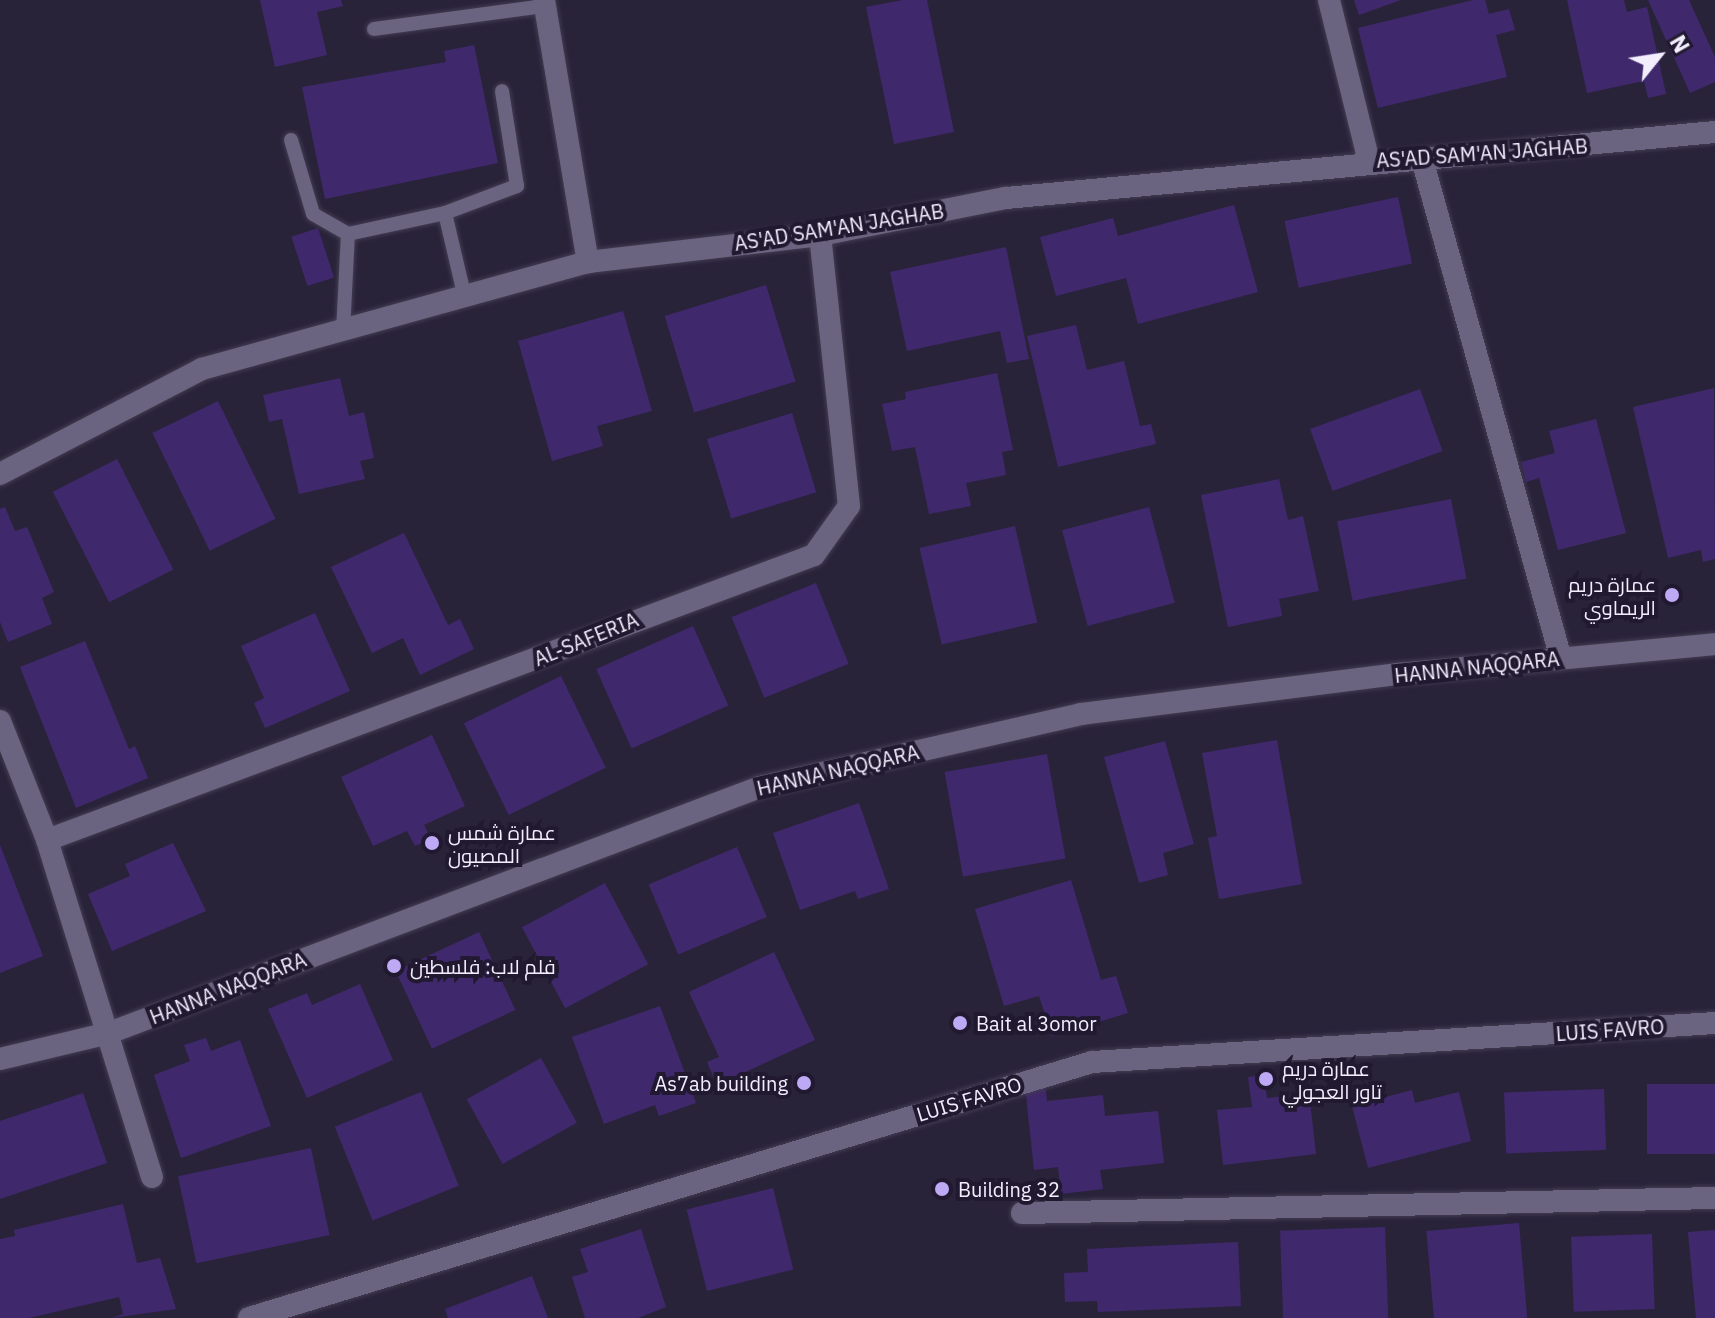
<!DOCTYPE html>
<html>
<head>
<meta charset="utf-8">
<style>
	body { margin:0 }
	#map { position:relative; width:1715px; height:1318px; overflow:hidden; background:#29233a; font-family:"IBM Plex Sans",Cairo,sans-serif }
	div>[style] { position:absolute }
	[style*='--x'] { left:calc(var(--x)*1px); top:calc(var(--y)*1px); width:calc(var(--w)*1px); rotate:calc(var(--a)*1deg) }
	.building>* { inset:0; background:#40286c; transform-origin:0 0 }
	.roads { filter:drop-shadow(0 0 2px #433d52) drop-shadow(0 0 2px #433d52) }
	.service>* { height:14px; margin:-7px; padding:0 7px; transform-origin:7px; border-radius:7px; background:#6b6480 }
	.minor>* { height:22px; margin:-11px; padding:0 11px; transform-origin:11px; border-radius:11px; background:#6b6480 }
	.dots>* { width:22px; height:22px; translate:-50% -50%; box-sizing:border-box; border:4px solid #201930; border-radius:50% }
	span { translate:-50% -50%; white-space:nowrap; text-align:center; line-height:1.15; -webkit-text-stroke:8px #201930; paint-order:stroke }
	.street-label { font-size:20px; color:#f2eefe }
	.poi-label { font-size:20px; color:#f2eefe }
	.right { translate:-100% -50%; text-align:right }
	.left { translate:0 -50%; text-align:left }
	.north { position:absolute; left:1619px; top:16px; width:80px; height:80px; -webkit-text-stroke:6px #201930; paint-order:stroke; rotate:60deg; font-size:22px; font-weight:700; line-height:32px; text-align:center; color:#f2eefe }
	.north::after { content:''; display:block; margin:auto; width:28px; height:36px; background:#f2eefe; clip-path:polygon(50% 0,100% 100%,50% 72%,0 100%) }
</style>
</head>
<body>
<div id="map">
	<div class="building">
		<i style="clip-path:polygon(260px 0,341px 0,343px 6px,317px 12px,327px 55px,275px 67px)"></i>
		<i style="clip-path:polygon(903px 0,927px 0,954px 132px,894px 144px,866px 7px)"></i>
		<i style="clip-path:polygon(1354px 0,1401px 0,1359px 15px)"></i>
		<i style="clip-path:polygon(1473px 0,1485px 0,1489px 14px,1509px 9px,1515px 30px,1496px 35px,1507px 77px,1378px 108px,1358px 28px)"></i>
		<i style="clip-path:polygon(1567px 0,1624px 0,1627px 12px,1647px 7px,1666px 94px,1648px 98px,1644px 81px,1587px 93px)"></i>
		<i style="clip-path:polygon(1648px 0,1689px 0,1715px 57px,1715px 82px,1690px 93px)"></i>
		<i style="clip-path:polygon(474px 45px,498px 163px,325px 199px,302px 87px,446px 62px,444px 51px)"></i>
		<i style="left:1398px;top:197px;width:68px;height:116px;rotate:78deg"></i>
		<i style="clip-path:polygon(1234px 205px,1258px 292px,1138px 324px,1126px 278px,1056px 296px,1040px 237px,1113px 218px,1118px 236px)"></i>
		<i style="left:318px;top:228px;width:52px;height:28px;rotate:72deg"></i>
		<i style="clip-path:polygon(1006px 247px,1029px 359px,1007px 363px,1000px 331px,907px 351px,890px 272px)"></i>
		<i style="left:766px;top:285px;width:101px;height:106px;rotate:73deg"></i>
		<i style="clip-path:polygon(623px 311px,652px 411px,597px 426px,603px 446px,552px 461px,518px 341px)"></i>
		<i style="clip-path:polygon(1076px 325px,1087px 370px,1124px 361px,1140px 426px,1151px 424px,1156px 444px,1058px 467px,1027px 336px)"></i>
		<i style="clip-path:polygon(997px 373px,1013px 450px,1002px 452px,1006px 475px,966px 483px,971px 506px,929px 514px,915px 447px,892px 451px,882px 404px,906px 399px,905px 392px)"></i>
		<i style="clip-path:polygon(340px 378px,349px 416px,364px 412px,374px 458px,360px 461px,365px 479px,299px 494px,282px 419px,269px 422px,263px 395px)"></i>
		<i style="clip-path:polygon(1714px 388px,1715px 559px,1703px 562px,1701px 550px,1668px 558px,1633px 407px)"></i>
		<i style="left:1420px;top:389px;width:66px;height:117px;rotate:70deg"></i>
		<i style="left:218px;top:401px;width:131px;height:73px;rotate:64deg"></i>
		<i style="left:792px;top:413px;width:83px;height:89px;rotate:73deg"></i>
		<i style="clip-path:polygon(1596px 419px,1626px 533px,1558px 550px,1539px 478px,1526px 482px,1521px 462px,1555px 453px,1549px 431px)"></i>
		<i style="left:117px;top:459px;width:124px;height:72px;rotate:63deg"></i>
		<i style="clip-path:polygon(1279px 479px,1288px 520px,1303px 516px,1319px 591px,1279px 599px,1282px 616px,1228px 627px,1201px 495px)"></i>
		<i style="left:1451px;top:499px;width:81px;height:116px;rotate:79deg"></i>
		<i style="clip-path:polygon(5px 507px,15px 531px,27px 527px,54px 592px,42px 598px,52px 624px,8px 642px,0 622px,0 509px)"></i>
		<i style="left:1149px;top:507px;width:99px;height:90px;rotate:75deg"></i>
		<i style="left:1015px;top:526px;width:99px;height:98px;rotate:77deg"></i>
		<i style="clip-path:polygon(404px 533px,448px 625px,460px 619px,474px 649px,420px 675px,403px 638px,372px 653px,331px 567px)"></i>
		<i style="left:816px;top:583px;width:87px;height:91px;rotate:68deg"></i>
		<i style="clip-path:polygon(315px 613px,350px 691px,265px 728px,254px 703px,264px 698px,241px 646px)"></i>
		<i style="left:693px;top:626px;width:87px;height:106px;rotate:66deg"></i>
		<i style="clip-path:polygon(85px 641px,129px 749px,135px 746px,148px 778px,76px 808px,20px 667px)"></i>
		<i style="left:561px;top:676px;width:102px;height:108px;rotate:64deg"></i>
		<i style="clip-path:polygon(432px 735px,465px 806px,424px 825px,431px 839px,415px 846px,407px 831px,373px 846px,341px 777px)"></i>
		<i style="clip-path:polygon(1277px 740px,1302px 884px,1219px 899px,1208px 838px,1217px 836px,1202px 753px)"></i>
		<i style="clip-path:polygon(1165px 741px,1194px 844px,1163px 853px,1168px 875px,1139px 883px,1104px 757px)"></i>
		<i style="left:1047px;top:754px;width:106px;height:104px;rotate:80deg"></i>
		<i style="clip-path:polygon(859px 803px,889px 889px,858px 899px,855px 891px,800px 910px,773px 833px)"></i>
		<i style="clip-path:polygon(173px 843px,206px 911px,112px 951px,88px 894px,130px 876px,125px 864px)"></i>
		<i style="clip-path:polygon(0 845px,43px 956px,0 973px)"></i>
		<i style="left:737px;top:847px;width:76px;height:96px;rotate:67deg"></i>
		<i style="clip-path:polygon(1071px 880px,1101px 980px,1116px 976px,1128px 1013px,1052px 1036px,1039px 996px,1004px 1006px,975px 909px)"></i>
		<i style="left:605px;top:883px;width:92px;height:94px;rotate:62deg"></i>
		<i style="left:479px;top:932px;width:86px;height:92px;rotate:65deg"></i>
		<i style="clip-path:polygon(774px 952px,815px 1040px,717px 1085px,707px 1062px,719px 1057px,689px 992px)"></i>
		<i style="clip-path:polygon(360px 984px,393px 1060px,307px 1098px,268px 1009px,307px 993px,312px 1005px)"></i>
		<i style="clip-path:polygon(660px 1006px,696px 1103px,659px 1116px,655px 1105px,604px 1124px,572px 1037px)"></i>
		<i style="clip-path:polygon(206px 1038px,211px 1051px,240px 1040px,271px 1126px,181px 1158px,154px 1075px,190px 1061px,184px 1045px)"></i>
		<i style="left:541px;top:1058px;width:74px;height:85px;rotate:61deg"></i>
		<i style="clip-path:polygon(1264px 1075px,1267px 1098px,1309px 1093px,1316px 1154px,1223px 1165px,1217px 1110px,1252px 1107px,1248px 1077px)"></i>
		<i style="clip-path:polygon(1045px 1084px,1047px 1101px,1103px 1095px,1105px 1116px,1158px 1111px,1164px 1163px,1100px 1170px,1103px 1189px,1061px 1194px,1058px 1167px,1034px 1170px,1025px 1086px)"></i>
		<i style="left:1715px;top:1084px;width:70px;height:68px;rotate:90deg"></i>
		<i style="left:1604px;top:1089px;width:61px;height:100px;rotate:88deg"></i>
		<i style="clip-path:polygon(1412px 1090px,1415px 1103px,1459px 1092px,1471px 1141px,1368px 1168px,1352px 1106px)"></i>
		<i style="left:421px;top:1092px;width:101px;height:93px;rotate:68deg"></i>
		<i style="clip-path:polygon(83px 1093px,107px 1163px,0 1199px,0 1121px)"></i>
		<i style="left:311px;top:1148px;width:89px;height:136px;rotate:78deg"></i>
		<i style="left:773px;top:1188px;width:84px;height:89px;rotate:76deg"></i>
		<i style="clip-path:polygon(123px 1204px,137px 1263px,160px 1258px,176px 1309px,112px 1318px,123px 1314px,119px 1297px,29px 1318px,0 1318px,0 1239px,15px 1236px,14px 1230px)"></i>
		<i style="left:1519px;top:1223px;width:95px;height:93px;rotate:85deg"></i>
		<i style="left:1385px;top:1227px;width:91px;height:105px;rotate:88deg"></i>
		<i style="clip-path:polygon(641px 1229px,666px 1307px,638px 1318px,585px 1318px,572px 1277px,588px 1272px,580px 1249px)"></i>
		<i style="clip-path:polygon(1715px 1230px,1715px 1318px,1696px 1318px,1688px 1232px)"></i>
		<i style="left:1652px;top:1234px;width:75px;height:81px;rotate:88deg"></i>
		<i style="clip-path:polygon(1238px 1242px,1241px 1306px,1098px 1312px,1097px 1301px,1065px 1302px,1064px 1273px,1088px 1272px,1087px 1249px)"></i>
		<i style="clip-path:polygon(532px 1276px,548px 1318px,448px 1318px,445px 1309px)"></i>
	</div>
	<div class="roads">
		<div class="service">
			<i style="--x:374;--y:29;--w:173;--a:-7.7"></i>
			<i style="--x:291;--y:140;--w:77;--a:73.4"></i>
			<i style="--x:313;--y:214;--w:40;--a:29.7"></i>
			<i style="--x:445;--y:213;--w:77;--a:-20.6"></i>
			<i style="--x:517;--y:186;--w:96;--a:-99"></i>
			<i style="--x:343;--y:332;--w:98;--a:-87.1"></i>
			<i style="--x:348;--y:234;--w:99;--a:-12.2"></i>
			<i style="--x:445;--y:213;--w:87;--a:76.8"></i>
		</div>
		<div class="minor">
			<i style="--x:544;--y:0;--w:266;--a:80.5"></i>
			<i style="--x:1329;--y:0;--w:167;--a:76.1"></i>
			<i style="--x:1422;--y:159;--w:519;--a:74.46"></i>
			<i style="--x:0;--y:474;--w:228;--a:-27.5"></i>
			<i style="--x:202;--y:369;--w:401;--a:-15.5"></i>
			<i style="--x:588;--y:262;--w:234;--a:-6.6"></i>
			<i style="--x:820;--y:235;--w:190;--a:-11.3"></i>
			<i style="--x:1006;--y:198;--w:712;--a:-5.32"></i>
			<i style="--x:0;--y:721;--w:128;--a:68.4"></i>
			<i style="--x:47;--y:840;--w:353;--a:72.7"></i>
			<i style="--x:47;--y:840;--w:818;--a:-20.38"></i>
			<i style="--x:814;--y:555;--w:60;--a:-54.5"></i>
			<i style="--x:849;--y:506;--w:273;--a:-96.1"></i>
			<i style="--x:0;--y:1059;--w:112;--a:-13.4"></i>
			<i style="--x:109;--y:1033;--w:696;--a:-20.7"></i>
			<i style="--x:760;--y:787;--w:329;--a:-12.8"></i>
			<i style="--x:1081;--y:714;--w:321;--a:-7.2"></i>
			<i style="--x:1399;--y:674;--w:317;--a:-5.4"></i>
			<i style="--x:1022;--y:1213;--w:693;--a:-1.24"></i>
			<i style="--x:249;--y:1318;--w:881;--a:-16.89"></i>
			<i style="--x:1092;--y:1062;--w:624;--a:-3.58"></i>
		</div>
	</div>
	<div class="dots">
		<i style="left:1672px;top:595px;background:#bea9f5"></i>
		<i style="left:432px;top:843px;background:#bea9f5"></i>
		<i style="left:394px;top:966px;background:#bea9f5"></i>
		<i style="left:960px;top:1023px;background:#bea9f5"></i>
		<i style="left:1266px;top:1079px;background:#bea9f5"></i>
		<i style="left:804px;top:1083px;background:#bea9f5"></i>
		<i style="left:942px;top:1189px;background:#bea9f5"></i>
	</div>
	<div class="street-label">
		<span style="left:1482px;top:153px;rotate:-4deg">AS'AD SAM'AN JAGHAB</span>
		<span style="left:839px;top:227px;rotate:-9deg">AS'AD SAM'AN JAGHAB</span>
		<span style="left:586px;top:639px;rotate:-22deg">AL-SAFERIA</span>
		<span style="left:1477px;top:667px;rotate:-6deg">HANNA NAQQARA</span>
		<span style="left:838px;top:770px;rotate:-13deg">HANNA NAQQARA</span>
		<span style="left:228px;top:988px;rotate:-21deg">HANNA NAQQARA</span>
		<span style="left:1610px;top:1030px;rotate:-4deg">LUIS FAVRO</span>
		<span style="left:969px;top:1099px;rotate:-17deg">LUIS FAVRO</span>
	</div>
	<div class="poi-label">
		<span class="right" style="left:1656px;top:596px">عمارة دريم<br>الريماوي</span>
		<span class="left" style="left:448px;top:844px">عمارة شمس<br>المصيون</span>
		<span class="left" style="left:410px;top:966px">فلم لاب: فلسطين</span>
		<span class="left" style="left:976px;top:1023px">Bait al 3omor</span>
		<span class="left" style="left:1282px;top:1080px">عمارة دريم<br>تاور العجولي</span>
		<span class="right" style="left:788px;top:1083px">As7ab building</span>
		<span class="left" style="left:958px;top:1189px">Building 32</span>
	</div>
	<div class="north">N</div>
</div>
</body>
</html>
